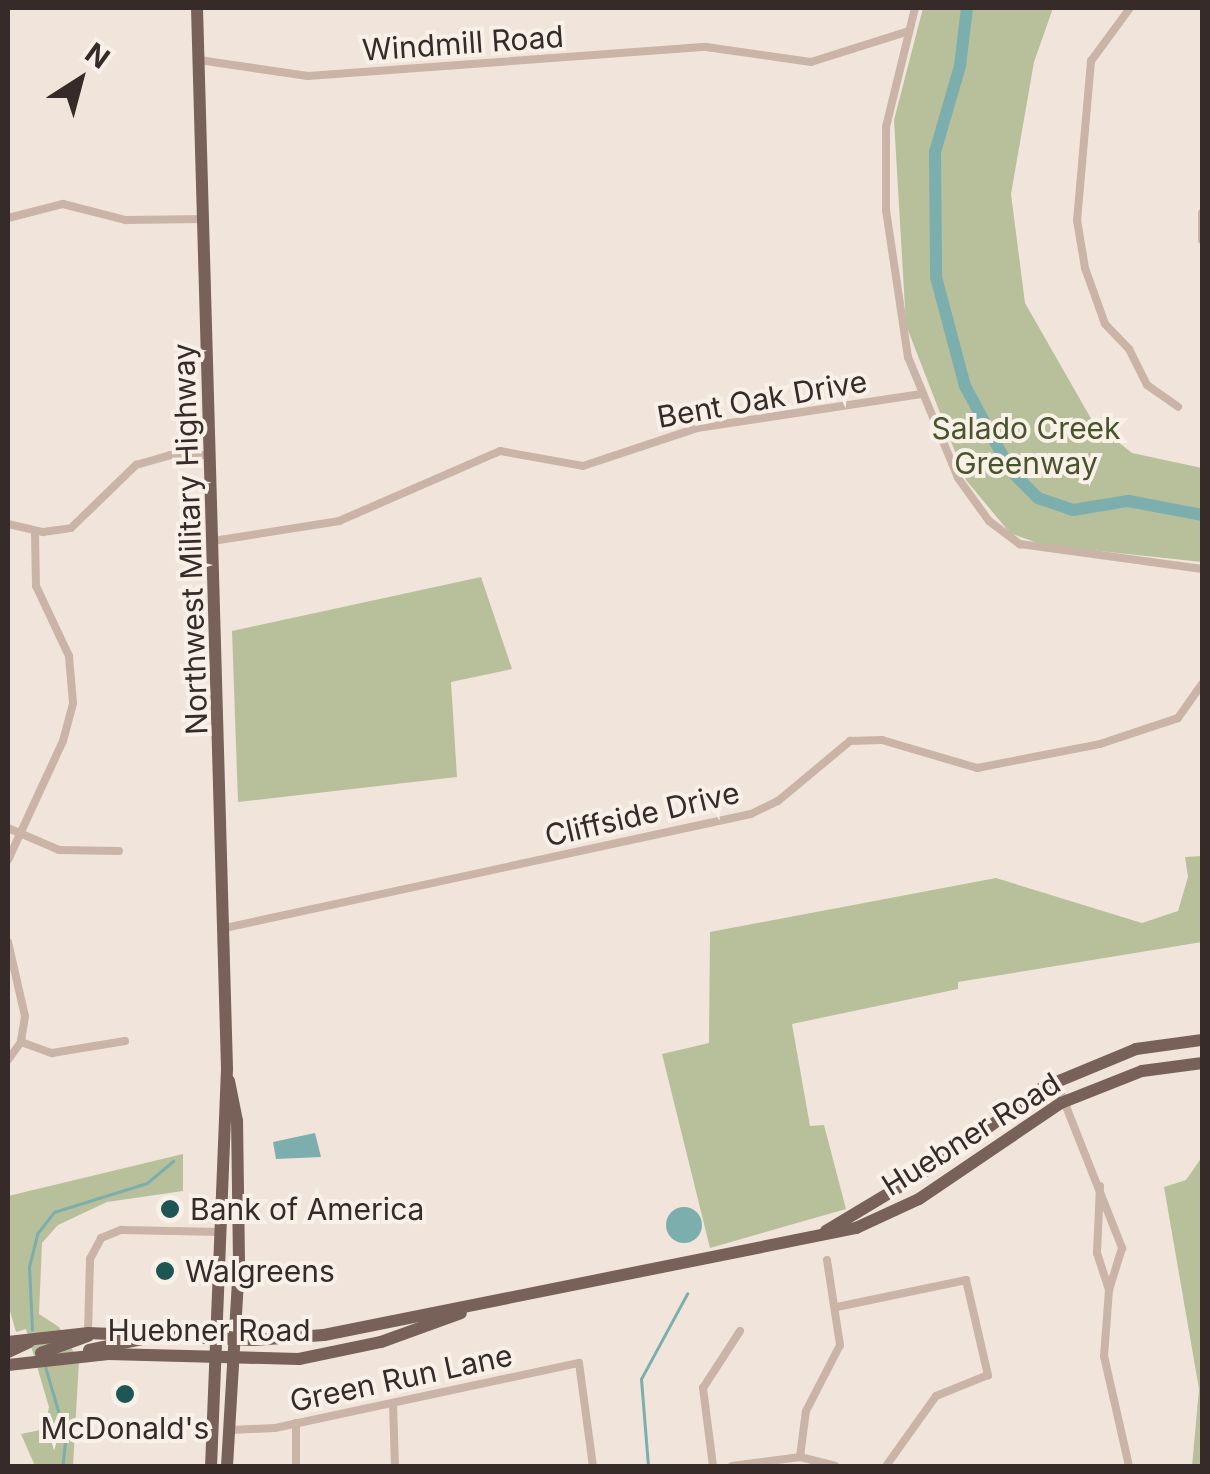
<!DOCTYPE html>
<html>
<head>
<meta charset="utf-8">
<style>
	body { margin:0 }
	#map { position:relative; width:1210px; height:1474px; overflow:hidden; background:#f1e5db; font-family:Inter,sans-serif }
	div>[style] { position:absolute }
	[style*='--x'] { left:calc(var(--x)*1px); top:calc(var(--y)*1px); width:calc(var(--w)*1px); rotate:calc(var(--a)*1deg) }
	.green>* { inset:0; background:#b7c09b }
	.water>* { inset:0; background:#7baeac }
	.round { border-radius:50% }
	.stream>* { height:2.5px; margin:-1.25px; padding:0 1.25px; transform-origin:1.25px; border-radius:1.25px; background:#7baeac }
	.river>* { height:12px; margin:-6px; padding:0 6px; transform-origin:6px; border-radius:6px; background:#7baeac }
	.minor>* { height:8px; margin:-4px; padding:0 4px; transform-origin:4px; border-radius:4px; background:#c9b4a7 }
	.primary>* { height:12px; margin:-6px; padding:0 6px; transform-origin:6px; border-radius:6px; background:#776159 }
	.dots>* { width:28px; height:28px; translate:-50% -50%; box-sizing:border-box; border:5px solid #f9f0e7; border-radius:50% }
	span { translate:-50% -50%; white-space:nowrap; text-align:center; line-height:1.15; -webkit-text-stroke:8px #f9f0e7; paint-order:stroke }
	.street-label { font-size:30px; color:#362b28 }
	.park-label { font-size:30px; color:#48542c }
	.poi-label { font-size:30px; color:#362b28 }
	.left { translate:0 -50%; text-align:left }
	.frame { position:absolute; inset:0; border:10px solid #362b28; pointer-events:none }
	.north { position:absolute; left:30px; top:30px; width:100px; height:100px; -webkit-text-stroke:8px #f9f0e7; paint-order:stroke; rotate:36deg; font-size:28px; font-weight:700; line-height:40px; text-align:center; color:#362b28 }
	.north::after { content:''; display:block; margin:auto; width:35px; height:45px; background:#362b28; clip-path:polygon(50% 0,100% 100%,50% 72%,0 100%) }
</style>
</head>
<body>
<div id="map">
	<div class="green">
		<i style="clip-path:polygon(923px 8px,1053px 8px,1034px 62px,1011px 194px,1025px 303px,1093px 422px,1132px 453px,1202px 468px,1202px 562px,1043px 545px,1010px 533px,966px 480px,906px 325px,894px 120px)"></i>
		<i style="clip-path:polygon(481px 577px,512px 669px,451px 682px,457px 777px,238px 802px,232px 631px)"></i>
		<i style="clip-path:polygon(1202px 856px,1202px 942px,958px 982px,958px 989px,792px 1024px,810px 1126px,824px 1125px,846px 1209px,710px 1248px,662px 1054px,709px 1043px,710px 932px,996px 878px,1142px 923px,1178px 911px,1188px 877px,1185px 857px)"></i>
		<i style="clip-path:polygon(183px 1154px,183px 1191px,107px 1202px,58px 1225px,42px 1243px,39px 1314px,59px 1327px,79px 1361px,73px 1466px,35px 1466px,21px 1434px,45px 1429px,49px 1407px,26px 1329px,16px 1332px,8px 1304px,8px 1196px)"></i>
		<i style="clip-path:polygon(1202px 1157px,1202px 1466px,1192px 1466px,1199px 1389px,1164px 1187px,1186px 1180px)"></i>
	</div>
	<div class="water">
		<i style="clip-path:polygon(315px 1133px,321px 1157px,276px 1159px,273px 1142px)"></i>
		<i class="round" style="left:666px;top:1207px;width:36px;height:36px"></i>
	</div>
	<div class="stream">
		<i style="--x:32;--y:1330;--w:63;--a:-92.7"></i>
		<i style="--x:29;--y:1267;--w:34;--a:-76"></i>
		<i style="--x:37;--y:1234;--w:28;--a:-52"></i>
		<i style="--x:54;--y:1212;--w:97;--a:-17.3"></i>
		<i style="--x:147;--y:1183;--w:34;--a:-40"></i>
		<i style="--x:46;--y:1368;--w:72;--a:73.8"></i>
		<i style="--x:66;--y:1437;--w:29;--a:96"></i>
		<i style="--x:648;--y:1466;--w:87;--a:-94.6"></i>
		<i style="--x:641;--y:1379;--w:97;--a:-61.6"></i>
	</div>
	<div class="river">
		<i style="--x:967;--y:8;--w:58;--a:96.9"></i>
		<i style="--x:960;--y:66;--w:90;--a:106.2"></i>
		<i style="--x:935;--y:152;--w:125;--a:89.5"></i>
		<i style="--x:936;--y:277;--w:113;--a:75.1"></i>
		<i style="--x:965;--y:386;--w:97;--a:61.6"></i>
		<i style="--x:1011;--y:471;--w:38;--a:45"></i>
		<i style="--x:1038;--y:498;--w:37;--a:19"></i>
		<i style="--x:1073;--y:510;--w:56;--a:-9.3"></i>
		<i style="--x:1128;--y:501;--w:75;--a:10.7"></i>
	</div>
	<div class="minor">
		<i style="--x:915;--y:8;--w:122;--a:103.7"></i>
		<i style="--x:886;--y:127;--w:83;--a:90"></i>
		<i style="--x:886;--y:210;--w:149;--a:81.5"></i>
		<i style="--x:908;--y:357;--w:131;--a:67.5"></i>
		<i style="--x:958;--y:478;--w:53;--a:54.2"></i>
		<i style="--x:989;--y:521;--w:39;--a:37"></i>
		<i style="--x:1020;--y:544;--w:184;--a:7.8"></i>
		<i style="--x:1130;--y:8;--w:66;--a:126.3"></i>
		<i style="--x:1091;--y:61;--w:160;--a:95"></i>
		<i style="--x:1077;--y:220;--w:49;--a:80.5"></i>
		<i style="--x:1085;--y:268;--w:59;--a:70.3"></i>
		<i style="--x:1105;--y:324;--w:35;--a:46"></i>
		<i style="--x:1129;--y:349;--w:40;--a:63.4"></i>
		<i style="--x:1147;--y:385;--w:38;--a:35"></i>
		<i style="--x:199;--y:60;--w:110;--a:8.4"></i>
		<i style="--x:308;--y:76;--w:399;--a:-4.2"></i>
		<i style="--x:706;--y:47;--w:106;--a:8.1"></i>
		<i style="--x:811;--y:62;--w:100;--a:-17.5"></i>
		<i style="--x:1202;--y:213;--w:27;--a:90"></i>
		<i style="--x:8;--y:218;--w:57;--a:-14.3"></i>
		<i style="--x:63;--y:204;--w:65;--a:14.3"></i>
		<i style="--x:126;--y:220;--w:77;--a:-0.7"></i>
		<i style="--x:8;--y:524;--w:36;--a:13"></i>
		<i style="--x:43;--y:532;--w:28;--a:-8"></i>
		<i style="--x:71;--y:528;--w:91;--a:-44.1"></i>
		<i style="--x:136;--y:465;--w:35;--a:-16"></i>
		<i style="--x:170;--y:455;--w:41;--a:0"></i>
		<i style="--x:213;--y:541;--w:128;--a:-9"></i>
		<i style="--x:339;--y:521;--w:176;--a:-23.5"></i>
		<i style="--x:500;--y:451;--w:84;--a:10.2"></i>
		<i style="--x:583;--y:466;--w:120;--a:-18.4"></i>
		<i style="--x:697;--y:428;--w:227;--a:-8.6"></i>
		<i style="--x:8;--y:828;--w:56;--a:23.3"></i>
		<i style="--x:59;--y:850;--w:60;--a:1"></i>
		<i style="--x:8;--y:860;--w:131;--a:-65.2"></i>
		<i style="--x:63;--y:741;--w:39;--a:-75"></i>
		<i style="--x:73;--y:703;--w:47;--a:-94.9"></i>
		<i style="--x:69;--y:656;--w:77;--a:-115.2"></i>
		<i style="--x:36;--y:586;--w:54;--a:-91.1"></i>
		<i style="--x:225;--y:928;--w:538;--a:-12.23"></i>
		<i style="--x:751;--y:814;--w:30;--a:-26"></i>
		<i style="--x:778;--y:801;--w:94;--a:-39.8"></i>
		<i style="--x:850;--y:741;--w:32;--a:-2"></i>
		<i style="--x:882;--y:740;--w:99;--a:16.4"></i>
		<i style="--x:977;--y:768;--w:125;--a:-11"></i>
		<i style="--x:1100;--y:744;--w:82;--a:-18.4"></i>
		<i style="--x:1178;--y:718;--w:42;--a:-54.8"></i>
		<i style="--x:8;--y:942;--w:76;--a:77.1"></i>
		<i style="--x:25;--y:1016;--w:26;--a:99"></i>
		<i style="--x:21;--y:1042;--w:22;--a:126"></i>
		<i style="--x:21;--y:1042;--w:33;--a:20"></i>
		<i style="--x:52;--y:1053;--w:74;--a:-9.3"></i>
		<i style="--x:1056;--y:1081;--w:180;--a:68.4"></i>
		<i style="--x:1122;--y:1248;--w:44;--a:107.2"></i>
		<i style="--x:1109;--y:1290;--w:66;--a:94.3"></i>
		<i style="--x:1104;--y:1356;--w:113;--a:77.2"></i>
		<i style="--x:1100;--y:1186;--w:67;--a:92.6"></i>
		<i style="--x:1097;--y:1253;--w:39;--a:72"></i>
		<i style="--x:837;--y:1307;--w:132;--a:-11.8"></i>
		<i style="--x:966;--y:1280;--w:98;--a:77"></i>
		<i style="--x:988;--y:1375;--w:56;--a:158"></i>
		<i style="--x:936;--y:1396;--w:86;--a:125.5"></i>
		<i style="--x:88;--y:1332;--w:73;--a:-88.4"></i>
		<i style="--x:90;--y:1259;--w:24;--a:-62"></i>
		<i style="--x:101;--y:1238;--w:22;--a:-22"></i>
		<i style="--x:121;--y:1230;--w:101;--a:1.1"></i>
		<i style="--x:393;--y:1403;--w:63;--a:88.2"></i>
		<i style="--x:296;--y:1423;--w:43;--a:90"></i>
		<i style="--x:231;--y:1430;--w:44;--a:-2.6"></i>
		<i style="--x:275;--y:1428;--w:311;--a:-12.1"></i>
		<i style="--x:579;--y:1363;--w:104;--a:82.3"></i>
		<i style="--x:800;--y:1457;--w:46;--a:-82.6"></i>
		<i style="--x:806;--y:1411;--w:74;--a:-62.7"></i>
		<i style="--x:840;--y:1345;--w:86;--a:-98.7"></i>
		<i style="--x:713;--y:1466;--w:79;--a:-97.3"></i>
		<i style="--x:703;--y:1388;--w:68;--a:-57"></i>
		<i style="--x:732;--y:1466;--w:69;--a:-7.5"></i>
		<i style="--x:800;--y:1457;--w:36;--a:14"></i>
	</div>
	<div class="primary">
		<i style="--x:197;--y:8;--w:1061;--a:88.38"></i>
		<i style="--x:227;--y:1069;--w:397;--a:92.3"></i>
		<i style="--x:826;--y:1231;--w:138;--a:-31"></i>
		<i style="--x:944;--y:1160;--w:122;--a:-36.3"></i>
		<i style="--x:1042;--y:1088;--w:102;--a:-22.5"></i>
		<i style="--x:1136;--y:1049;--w:67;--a:-7.8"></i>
		<i style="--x:8;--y:1342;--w:81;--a:-6.4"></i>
		<i style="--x:88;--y:1333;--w:165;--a:2.4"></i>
		<i style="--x:253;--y:1340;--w:71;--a:-4"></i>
		<i style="--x:324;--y:1335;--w:543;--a:-11.37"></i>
		<i style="--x:856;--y:1228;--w:69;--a:-24.7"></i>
		<i style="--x:919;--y:1199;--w:171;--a:-34.1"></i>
		<i style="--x:1061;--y:1103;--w:87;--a:-21.6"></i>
		<i style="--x:1142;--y:1071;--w:61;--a:-7.6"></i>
		<i style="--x:89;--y:1350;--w:54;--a:-11.7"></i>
		<i style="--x:8;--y:1352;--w:23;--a:-25"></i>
		<i style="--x:41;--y:1353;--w:50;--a:-19.9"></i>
		<i style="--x:8;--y:1365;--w:101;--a:-6.3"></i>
		<i style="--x:108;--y:1354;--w:191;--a:1.5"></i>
		<i style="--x:299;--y:1359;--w:84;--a:-11.7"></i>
		<i style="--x:381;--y:1342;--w:85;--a:-19.9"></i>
		<i style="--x:227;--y:1466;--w:204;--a:-86.6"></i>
		<i style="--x:239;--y:1262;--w:141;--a:-90.8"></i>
		<i style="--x:237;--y:1121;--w:41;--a:-101.3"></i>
	</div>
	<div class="dots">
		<i style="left:170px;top:1209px;background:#1e5656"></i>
		<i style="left:165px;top:1271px;background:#1e5656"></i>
		<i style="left:125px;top:1394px;background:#1e5656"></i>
	</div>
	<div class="street-label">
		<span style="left:463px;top:43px;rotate:-4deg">Windmill Road</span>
		<span style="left:762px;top:399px;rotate:-10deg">Bent Oak Drive</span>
		<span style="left:190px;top:539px;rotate:-92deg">Northwest Military Highway</span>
		<span style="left:642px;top:814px;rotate:-13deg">Cliffside Drive</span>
		<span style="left:971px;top:1134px;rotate:-32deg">Huebner Road</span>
		<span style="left:209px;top:1330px">Huebner Road</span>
		<span style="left:401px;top:1378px;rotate:-12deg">Green Run Lane</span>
	</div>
	<div class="park-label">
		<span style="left:1026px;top:445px">Salado Creek<br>Greenway</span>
	</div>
	<div class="poi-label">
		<span class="left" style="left:190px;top:1209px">Bank of America</span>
		<span class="left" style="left:185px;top:1271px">Walgreens</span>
		<span style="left:125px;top:1428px">McDonald's</span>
	</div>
	<div class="frame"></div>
	<div class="north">N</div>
</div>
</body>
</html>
